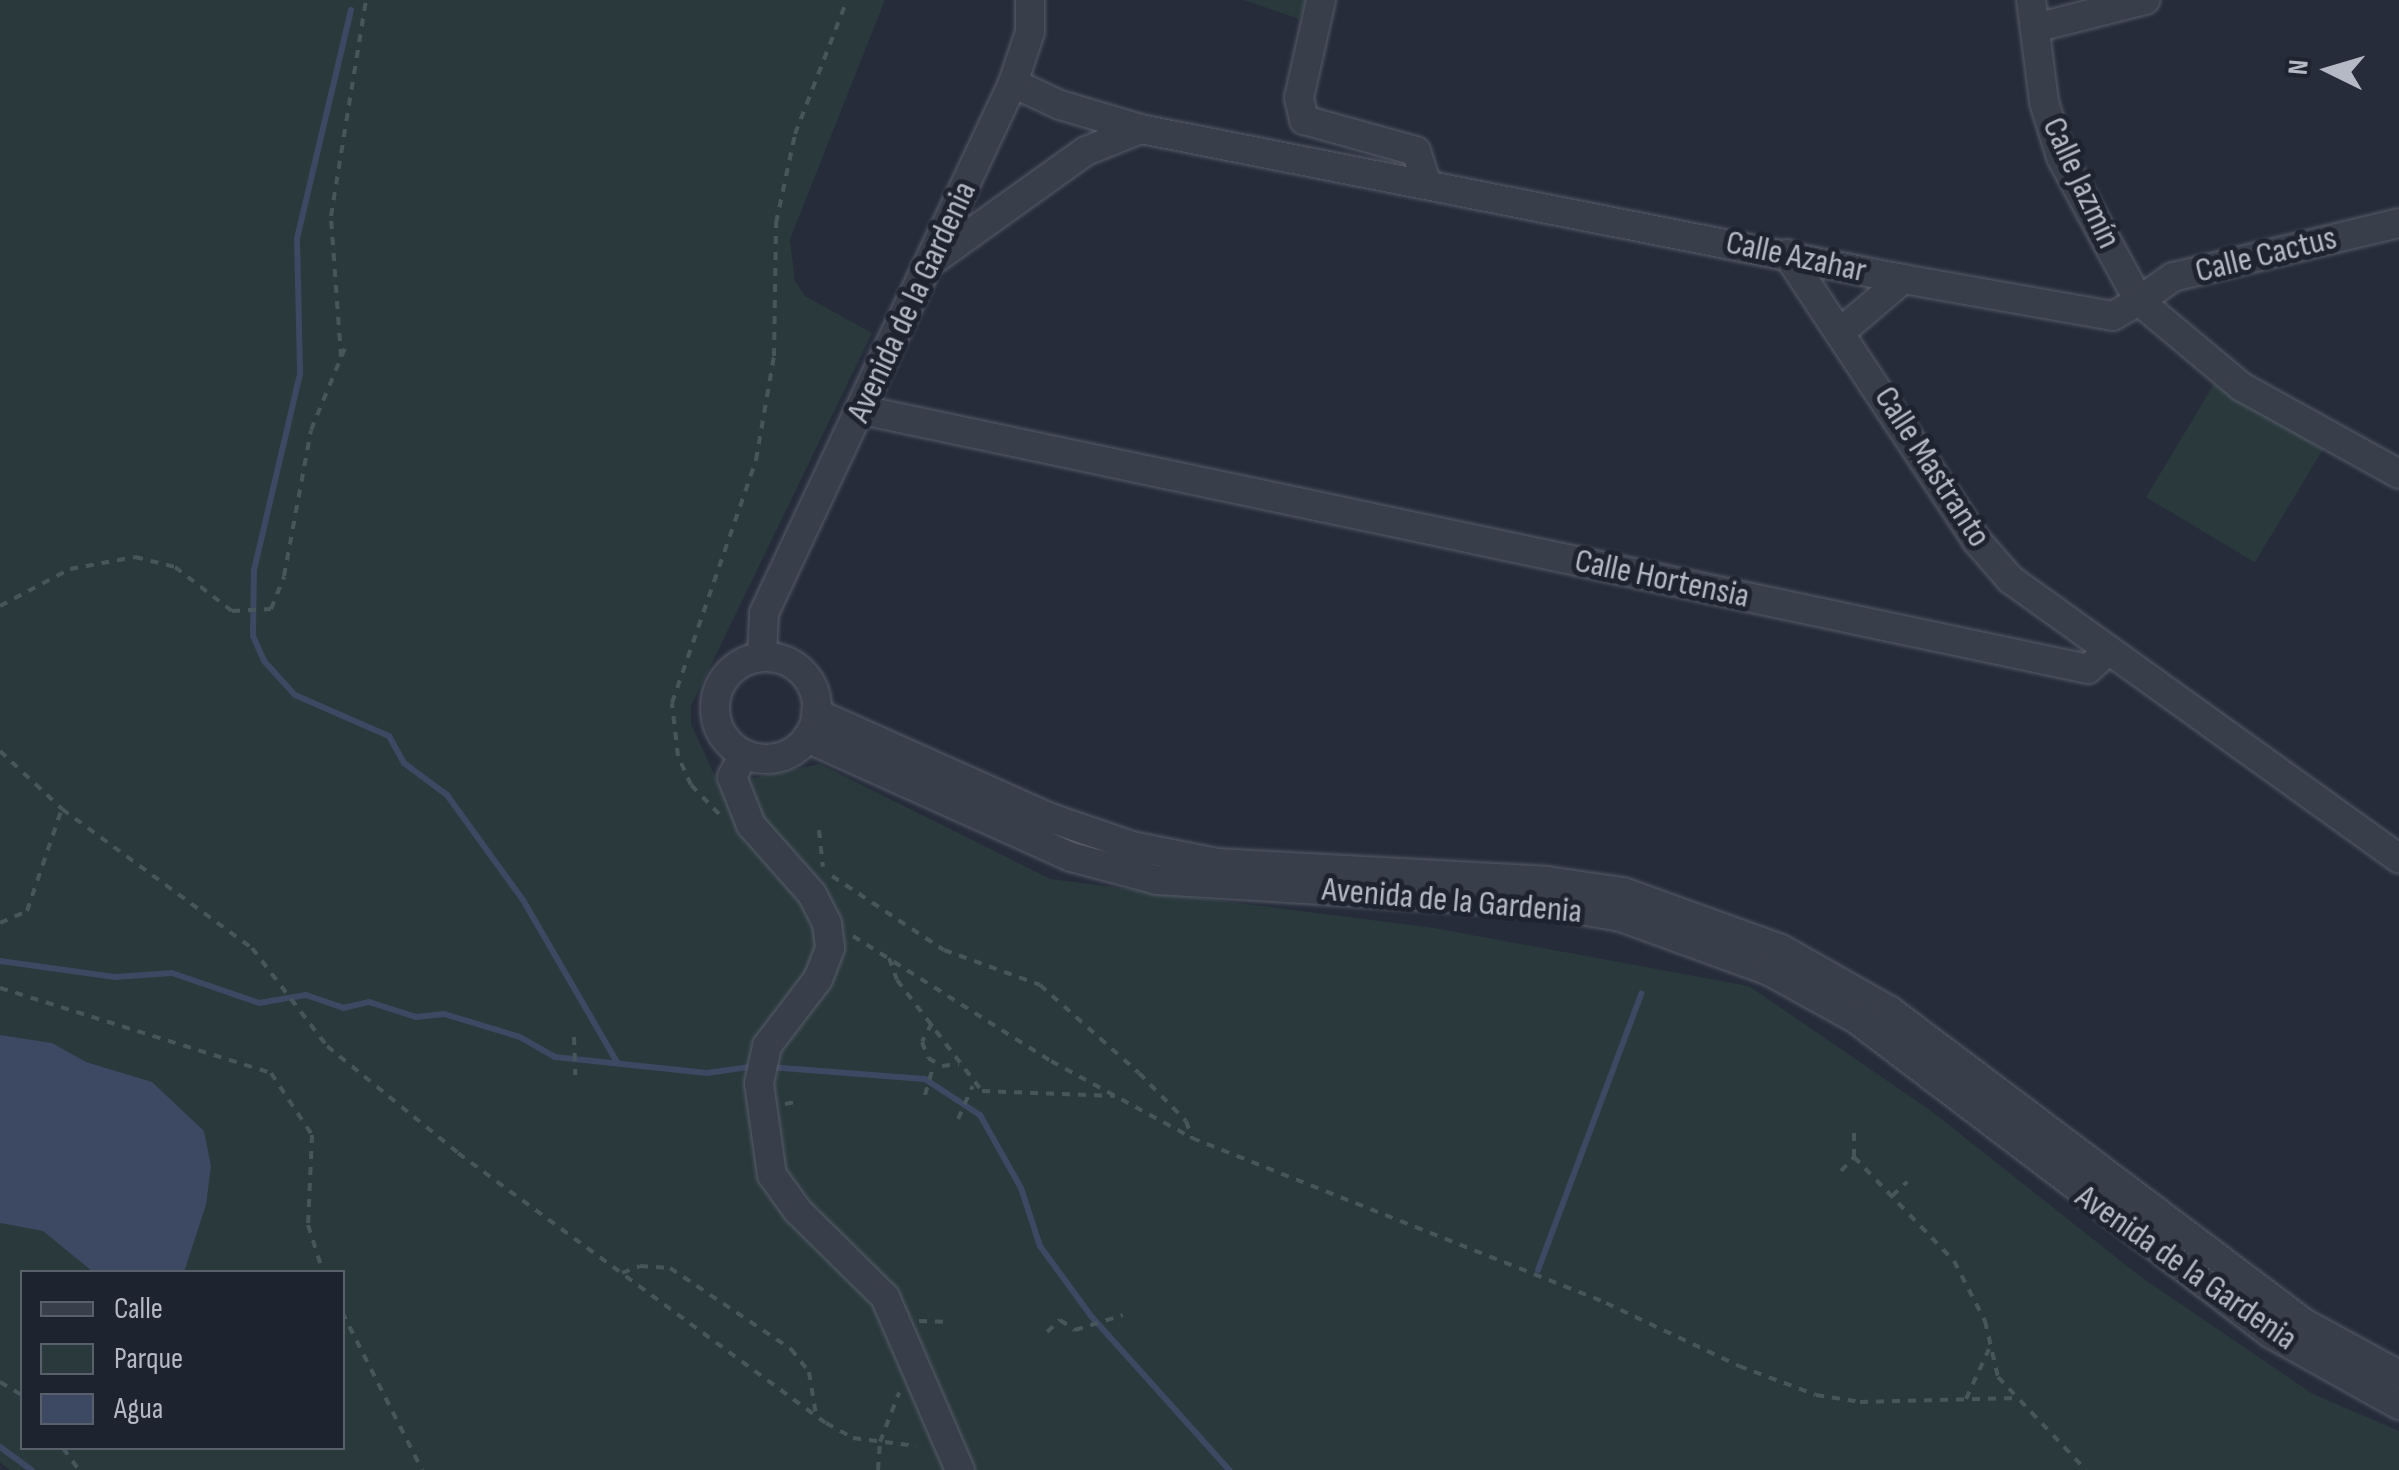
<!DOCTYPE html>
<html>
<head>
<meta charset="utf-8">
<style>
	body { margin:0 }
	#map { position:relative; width:2399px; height:1470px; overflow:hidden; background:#262c3a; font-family:"Sofia Sans Condensed",sans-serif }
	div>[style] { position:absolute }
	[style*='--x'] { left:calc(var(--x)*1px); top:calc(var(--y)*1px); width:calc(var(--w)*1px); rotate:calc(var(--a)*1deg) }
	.green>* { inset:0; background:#29393c; transform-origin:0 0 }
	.water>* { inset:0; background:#3d4862 }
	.stream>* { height:6px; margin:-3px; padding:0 3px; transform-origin:3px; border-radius:3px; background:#3d4862 }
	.path>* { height:4px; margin-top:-2px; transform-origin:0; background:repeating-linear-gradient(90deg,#47565b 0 8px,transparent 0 16px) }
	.roads { filter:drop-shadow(0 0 2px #575c69) drop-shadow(0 0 2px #575c69) }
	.minor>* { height:28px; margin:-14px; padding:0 14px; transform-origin:14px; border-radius:14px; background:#393e4b }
	.minor>.ring { margin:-14px; padding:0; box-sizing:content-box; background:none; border:28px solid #393e4b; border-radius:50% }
	span { translate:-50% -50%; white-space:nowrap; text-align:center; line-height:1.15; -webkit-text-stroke:10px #1e2330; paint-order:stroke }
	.street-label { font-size:35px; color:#b5b9c6 }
	.legend { position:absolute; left:20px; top:1270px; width:325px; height:180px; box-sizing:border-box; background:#1e2330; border:2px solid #5a5f6c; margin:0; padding:12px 18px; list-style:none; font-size:30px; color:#b5b9c6 }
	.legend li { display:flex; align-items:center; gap:20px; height:50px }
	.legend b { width:50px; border:2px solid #5a5f6c }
	.north { position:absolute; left:2279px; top:20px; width:100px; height:100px; -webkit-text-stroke:8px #1e2330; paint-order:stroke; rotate:275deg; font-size:28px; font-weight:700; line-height:40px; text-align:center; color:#b5b9c6 }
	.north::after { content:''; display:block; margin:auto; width:35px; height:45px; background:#b5b9c6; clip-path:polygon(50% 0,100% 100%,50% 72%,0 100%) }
</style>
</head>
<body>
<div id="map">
	<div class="green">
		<i style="clip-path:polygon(evenodd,0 0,885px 0,790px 239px,795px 281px,805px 296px,872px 333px,691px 706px,691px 724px,719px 785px,820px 764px,1050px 879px,1434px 928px,1749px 986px,1930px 1110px,2141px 1277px,2313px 1394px,2399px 1431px,2399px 1470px,10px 1470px,0 1462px,0 0,22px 1272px,342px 1272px,342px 1448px,22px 1448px,22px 1272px)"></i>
		<i style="clip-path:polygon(1244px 0,1306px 0,1299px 19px)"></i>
		<i style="left:2214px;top:384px;width:127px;height:132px;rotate:31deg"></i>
	</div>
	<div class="water">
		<i style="clip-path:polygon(0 1035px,52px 1043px,86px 1062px,152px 1082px,204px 1131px,211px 1166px,206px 1205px,184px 1272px,93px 1272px,43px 1231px,0 1223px)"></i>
	</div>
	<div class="stream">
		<i style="--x:351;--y:10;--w:234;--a:103.3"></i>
		<i style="--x:297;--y:238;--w:136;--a:88.7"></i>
		<i style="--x:300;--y:374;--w:201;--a:103.2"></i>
		<i style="--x:254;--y:570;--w:66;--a:90.9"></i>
		<i style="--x:253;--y:636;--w:27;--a:66"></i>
		<i style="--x:264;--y:661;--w:46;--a:47.6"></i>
		<i style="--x:295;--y:695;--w:103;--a:23.6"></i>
		<i style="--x:389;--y:736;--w:31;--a:61"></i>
		<i style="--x:404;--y:763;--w:54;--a:36.7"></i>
		<i style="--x:447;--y:795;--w:130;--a:54.1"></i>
		<i style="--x:523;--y:900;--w:187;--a:59.9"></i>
		<i style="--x:0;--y:961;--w:116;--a:7.9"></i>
		<i style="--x:115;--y:977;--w:57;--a:-4"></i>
		<i style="--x:172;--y:973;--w:92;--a:19"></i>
		<i style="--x:259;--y:1003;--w:48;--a:-9.7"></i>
		<i style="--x:306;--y:995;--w:39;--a:19"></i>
		<i style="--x:343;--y:1008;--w:27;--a:-13"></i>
		<i style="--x:369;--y:1002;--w:49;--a:17.7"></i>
		<i style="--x:416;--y:1017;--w:28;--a:-6"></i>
		<i style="--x:444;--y:1014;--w:79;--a:16.8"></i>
		<i style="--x:520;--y:1037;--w:40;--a:29.7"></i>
		<i style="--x:555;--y:1057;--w:153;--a:6"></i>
		<i style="--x:707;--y:1073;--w:49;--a:-8.1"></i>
		<i style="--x:769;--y:1067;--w:156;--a:4.4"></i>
		<i style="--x:925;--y:1079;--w:66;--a:33.2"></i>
		<i style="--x:980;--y:1115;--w:84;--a:60.7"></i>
		<i style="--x:1021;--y:1188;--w:61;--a:71.9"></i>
		<i style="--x:1040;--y:1246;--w:87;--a:53.9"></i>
		<i style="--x:1091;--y:1316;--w:207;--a:48.1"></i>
		<i style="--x:1538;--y:1270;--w:295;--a:-69.5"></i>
		<i style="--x:0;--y:1447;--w:39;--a:36"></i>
	</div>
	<div class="path">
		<i style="--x:341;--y:357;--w:141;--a:-94.1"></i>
		<i style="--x:331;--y:216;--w:219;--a:-80.8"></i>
		<i style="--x:0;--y:606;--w:79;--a:-27.9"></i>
		<i style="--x:70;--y:569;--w:66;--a:-10.5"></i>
		<i style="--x:135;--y:557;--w:41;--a:14"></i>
		<i style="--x:175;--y:567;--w:72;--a:37.7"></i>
		<i style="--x:232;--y:611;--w:39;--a:-3"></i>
		<i style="--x:271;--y:609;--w:35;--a:-68"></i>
		<i style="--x:284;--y:576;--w:148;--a:-79.5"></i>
		<i style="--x:311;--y:430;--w:89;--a:-67.5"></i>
		<i style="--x:0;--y:751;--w:85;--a:43.1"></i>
		<i style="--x:62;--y:809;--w:235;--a:36.2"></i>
		<i style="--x:252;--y:948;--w:123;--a:52.6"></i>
		<i style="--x:327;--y:1046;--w:169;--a:39.2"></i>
		<i style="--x:458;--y:1153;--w:456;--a:36.3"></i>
		<i style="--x:826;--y:1423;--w:31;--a:29"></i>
		<i style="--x:853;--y:1438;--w:64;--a:7.2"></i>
		<i style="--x:719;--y:814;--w:40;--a:-134"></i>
		<i style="--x:691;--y:785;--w:32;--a:-114"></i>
		<i style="--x:678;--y:756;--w:53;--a:-96.5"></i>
		<i style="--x:672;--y:703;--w:257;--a:-70.9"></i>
		<i style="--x:756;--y:460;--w:106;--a:-80.2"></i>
		<i style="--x:774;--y:356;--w:133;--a:-89.1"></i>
		<i style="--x:776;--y:223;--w:91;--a:-77.9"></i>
		<i style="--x:795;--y:134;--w:144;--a:-68.8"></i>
		<i style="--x:819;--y:830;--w:37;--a:84"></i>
		<i style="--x:832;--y:876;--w:134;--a:33.5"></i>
		<i style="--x:944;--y:950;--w:102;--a:20"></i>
		<i style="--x:1040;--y:985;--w:132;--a:41.6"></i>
		<i style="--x:1139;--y:1073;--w:67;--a:45.6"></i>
		<i style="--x:1186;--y:1121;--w:18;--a:71"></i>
		<i style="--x:0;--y:923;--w:30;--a:-24"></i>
		<i style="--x:27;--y:911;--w:106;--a:-71.2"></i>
		<i style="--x:853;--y:936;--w:234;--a:32.3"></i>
		<i style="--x:1051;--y:1061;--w:161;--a:28.6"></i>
		<i style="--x:1192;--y:1138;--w:446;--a:21.7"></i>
		<i style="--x:1606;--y:1303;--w:147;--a:25.3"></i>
		<i style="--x:1739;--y:1366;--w:82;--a:20.6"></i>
		<i style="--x:1816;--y:1395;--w:45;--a:9"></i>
		<i style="--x:1860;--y:1402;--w:157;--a:-1.5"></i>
		<i style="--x:889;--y:958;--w:23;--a:70"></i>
		<i style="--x:897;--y:980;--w:140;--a:52.6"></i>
		<i style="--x:982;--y:1091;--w:133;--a:2.2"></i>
		<i style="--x:0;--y:988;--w:284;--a:17.4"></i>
		<i style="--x:271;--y:1073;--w:74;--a:56.5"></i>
		<i style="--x:312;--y:1135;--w:90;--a:92.5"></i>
		<i style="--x:308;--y:1225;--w:49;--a:72.3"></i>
		<i style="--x:932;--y:1023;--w:21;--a:118"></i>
		<i style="--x:922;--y:1042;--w:17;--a:69"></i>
		<i style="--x:928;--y:1058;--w:16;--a:30"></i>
		<i style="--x:942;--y:1066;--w:17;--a:-7"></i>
		<i style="--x:574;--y:1037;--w:38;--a:88"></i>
		<i style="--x:925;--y:1095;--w:32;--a:-74"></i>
		<i style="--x:785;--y:1104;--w:15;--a:-11"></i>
		<i style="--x:958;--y:1119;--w:36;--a:-66"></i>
		<i style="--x:1854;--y:1157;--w:144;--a:46.1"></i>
		<i style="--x:1954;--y:1261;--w:68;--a:62.7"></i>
		<i style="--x:1985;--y:1321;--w:57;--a:76.9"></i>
		<i style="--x:1998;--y:1377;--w:128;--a:46.6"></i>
		<i style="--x:1841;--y:1171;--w:19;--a:-47"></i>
		<i style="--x:1854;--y:1157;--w:27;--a:-90"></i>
		<i style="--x:1892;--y:1196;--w:21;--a:-43"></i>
		<i style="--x:622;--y:1273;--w:19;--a:-21"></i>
		<i style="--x:640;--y:1266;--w:30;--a:4"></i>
		<i style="--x:670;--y:1268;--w:146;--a:33.8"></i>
		<i style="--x:791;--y:1349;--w:29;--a:52"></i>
		<i style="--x:809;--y:1372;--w:44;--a:80.8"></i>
		<i style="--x:342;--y:1312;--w:177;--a:63.1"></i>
		<i style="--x:919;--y:1321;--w:24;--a:2"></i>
		<i style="--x:1047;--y:1332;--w:18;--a:-43"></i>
		<i style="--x:1060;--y:1320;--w:18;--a:34"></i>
		<i style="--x:1075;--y:1330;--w:50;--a:-17.4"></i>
		<i style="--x:0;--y:1382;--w:26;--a:31"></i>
		<i style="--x:1966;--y:1399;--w:55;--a:-65.3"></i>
		<i style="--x:63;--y:1448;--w:27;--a:54"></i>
		<i style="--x:878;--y:1470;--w:28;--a:-86"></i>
		<i style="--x:880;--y:1442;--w:53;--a:-68.8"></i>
	</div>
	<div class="roads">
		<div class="minor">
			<i style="--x:1321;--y:0;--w:100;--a:102.7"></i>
			<i style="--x:1299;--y:98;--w:23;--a:77"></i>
			<i style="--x:1304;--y:120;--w:116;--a:15.5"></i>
			<i style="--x:1416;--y:151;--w:35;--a:72"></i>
			<i style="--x:2031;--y:0;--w:103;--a:82.7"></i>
			<i style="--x:2044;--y:102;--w:58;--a:72.8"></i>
			<i style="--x:2061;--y:157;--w:164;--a:61.6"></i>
			<i style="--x:2139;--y:301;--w:42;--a:-35.2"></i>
			<i style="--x:2173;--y:277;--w:232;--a:-13.4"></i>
			<i style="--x:2035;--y:28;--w:114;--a:-14.3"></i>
			<i style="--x:1013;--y:83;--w:52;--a:25.1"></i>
			<i style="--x:1060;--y:105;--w:84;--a:16.5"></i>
			<i style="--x:1141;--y:129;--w:777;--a:11.14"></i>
			<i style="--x:1903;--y:279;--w:213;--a:10"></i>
			<i style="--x:2113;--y:316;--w:30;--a:-30"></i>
			<i style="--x:2139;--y:301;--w:134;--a:39.9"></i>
			<i style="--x:2242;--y:387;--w:179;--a:29"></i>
			<i style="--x:1787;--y:254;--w:344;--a:56.5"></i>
			<i style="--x:1977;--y:541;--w:50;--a:49"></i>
			<i style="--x:2010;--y:579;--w:479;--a:35.7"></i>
			<i style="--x:935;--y:259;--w:186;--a:-35.6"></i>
			<i style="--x:1086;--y:151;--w:59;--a:-21.8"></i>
			<i style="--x:1843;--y:330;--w:79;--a:-40.4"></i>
			<i style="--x:862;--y:410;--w:1253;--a:11.93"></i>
			<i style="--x:2088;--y:669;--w:24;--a:-42"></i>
			<i style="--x:762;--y:656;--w:43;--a:-87.3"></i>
			<i style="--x:764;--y:613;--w:586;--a:-64.84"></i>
			<i style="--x:1013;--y:83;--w:54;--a:-71.6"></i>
			<i style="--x:1030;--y:32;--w:32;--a:-90"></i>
			<i class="ring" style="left:715px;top:657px;width:74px;height:74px"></i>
			<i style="--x:816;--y:713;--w:254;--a:24.1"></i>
			<i style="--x:1048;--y:817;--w:89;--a:19"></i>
			<i style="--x:1132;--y:846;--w:87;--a:11.3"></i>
			<i style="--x:1217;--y:863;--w:330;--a:3.1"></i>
			<i style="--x:1547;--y:881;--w:77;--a:8.2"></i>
			<i style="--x:1623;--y:892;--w:168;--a:19.8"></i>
			<i style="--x:1781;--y:949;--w:124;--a:29.5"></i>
			<i style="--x:1889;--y:1010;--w:520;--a:37.02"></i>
			<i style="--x:2304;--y:1323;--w:108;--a:28.7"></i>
			<i style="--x:807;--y:738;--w:290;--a:24.3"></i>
			<i style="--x:1071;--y:857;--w:89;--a:15"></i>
			<i style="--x:1157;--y:880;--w:388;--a:3.5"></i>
			<i style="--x:1544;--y:904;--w:78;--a:9.6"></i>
			<i style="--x:1621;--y:917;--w:158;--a:20"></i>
			<i style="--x:1769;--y:971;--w:99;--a:28.9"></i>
			<i style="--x:1856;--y:1019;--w:520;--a:37.18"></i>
			<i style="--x:2270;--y:1333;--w:148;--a:29.2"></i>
			<i style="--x:744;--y:754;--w:26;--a:118"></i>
			<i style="--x:732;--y:777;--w:52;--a:68.4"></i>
			<i style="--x:751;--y:825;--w:92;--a:48.5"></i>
			<i style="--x:812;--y:894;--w:33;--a:63"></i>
			<i style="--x:827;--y:923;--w:25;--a:83"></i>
			<i style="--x:830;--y:948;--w:33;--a:111"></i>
			<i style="--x:818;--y:979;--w:84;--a:127.3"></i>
			<i style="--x:767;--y:1046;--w:38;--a:102"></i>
			<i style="--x:759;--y:1083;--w:93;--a:82"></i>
			<i style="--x:772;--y:1175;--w:44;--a:54.2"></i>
			<i style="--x:798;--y:1211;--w:122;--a:44.7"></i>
			<i style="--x:885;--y:1297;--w:189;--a:66.6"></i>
		</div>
	</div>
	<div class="street-label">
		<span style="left:2081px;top:183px;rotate:65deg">Calle Jazmín</span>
		<span style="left:2266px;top:255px;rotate:-14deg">Calle Cactus</span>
		<span style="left:1796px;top:257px;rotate:12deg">Calle Azahar</span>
		<span style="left:912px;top:302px;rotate:-65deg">Avenida de la Gardenia</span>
		<span style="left:1932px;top:467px;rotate:57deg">Calle Mastranto</span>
		<span style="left:1662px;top:579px;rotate:12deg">Calle Hortensia</span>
		<span style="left:1452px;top:901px;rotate:5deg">Avenida de la Gardenia</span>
		<span style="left:2186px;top:1268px;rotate:35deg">Avenida de la Gardenia</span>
	</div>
	<ul class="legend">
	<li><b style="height:12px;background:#393e4b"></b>Calle</li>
	<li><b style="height:28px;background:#29393c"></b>Parque</li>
	<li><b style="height:28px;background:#3d4862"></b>Agua</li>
	</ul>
	<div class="north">N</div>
</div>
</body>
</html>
